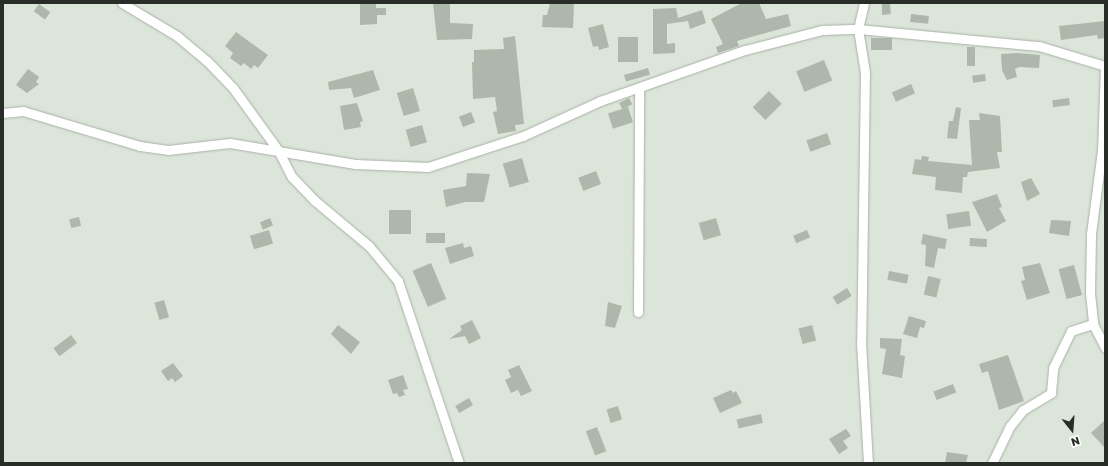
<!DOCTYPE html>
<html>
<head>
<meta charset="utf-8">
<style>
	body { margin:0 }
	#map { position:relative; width:1108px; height:466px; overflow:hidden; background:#dce5d9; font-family:"Golos Text",sans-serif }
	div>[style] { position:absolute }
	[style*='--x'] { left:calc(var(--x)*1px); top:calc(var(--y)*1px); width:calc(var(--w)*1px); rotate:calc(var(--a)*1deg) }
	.building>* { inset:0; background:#aeb7ab; transform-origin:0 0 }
	.roads { filter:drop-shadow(0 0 1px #a8b1a6) drop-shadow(0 0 1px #a8b1a6) }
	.street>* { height:9px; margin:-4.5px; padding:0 4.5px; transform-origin:4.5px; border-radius:4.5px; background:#fff }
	span { translate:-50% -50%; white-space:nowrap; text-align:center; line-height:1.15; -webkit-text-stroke:3.5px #fff; paint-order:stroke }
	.frame { position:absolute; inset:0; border:4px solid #292d28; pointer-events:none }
	.north { position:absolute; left:1052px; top:410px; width:40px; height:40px; -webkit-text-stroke:3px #fff; paint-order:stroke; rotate:163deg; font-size:11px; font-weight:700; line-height:16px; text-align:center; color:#292d28 }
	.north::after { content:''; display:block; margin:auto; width:14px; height:18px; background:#292d28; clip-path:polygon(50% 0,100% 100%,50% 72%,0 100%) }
</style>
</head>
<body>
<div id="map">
	<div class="building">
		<i style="clip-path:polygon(376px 3px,376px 8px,386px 8px,386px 15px,377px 15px,377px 24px,360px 25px,360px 4px)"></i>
		<i style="clip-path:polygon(433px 3px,450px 3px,450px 23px,473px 24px,472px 39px,437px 40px)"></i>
		<i style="clip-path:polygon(550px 3px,574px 3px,573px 28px,542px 27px,543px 15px,547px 15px)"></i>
		<i style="clip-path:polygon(742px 3px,759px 3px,766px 19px,788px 14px,791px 26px,737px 41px,739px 46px,718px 53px,716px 47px,723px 44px,711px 19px)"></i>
		<i style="clip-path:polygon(882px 3px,890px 3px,891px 14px,882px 15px)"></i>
		<i style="left:39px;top:4px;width:14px;height:9px;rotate:36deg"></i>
		<i style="clip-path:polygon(676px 8px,678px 18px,702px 10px,706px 23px,690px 29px,688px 21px,667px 24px,667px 44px,675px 43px,675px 53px,653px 54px,653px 9px)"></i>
		<i style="left:911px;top:14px;width:18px;height:8px;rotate:6deg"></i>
		<i style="clip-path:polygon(1105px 21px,1105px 38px,1098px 39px,1097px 35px,1061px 40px,1059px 26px)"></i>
		<i style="clip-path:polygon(603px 24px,609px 47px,599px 50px,598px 46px,593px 47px,588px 28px)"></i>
		<i style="clip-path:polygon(236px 32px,268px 55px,258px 68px,254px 65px,251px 69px,244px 63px,241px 66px,230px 58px,233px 53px,225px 46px)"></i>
		<i style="clip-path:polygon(515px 36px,524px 124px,515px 125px,516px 131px,498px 134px,493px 112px,497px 111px,495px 97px,473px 99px,472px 62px,474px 62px,474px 50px,504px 49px,503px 38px)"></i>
		<i style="left:618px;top:37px;width:20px;height:25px"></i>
		<i style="left:892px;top:38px;width:12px;height:21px;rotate:90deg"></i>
		<i style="left:967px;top:47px;width:8px;height:19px"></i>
		<i style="clip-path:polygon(1017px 53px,1040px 55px,1039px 68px,1019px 67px,1015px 69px,1017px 77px,1007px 80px,1002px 70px,1001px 54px)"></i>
		<i style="left:824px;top:60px;width:22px;height:30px;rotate:68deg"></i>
		<i style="left:648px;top:68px;width:7px;height:25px;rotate:74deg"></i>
		<i style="clip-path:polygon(28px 69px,39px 77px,36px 82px,39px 84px,27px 93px,16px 85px)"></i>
		<i style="clip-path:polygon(373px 70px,380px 90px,354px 98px,351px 88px,329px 90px,328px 82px)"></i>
		<i style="left:985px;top:74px;width:7px;height:13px;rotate:82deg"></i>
		<i style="left:911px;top:84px;width:10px;height:21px;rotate:66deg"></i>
		<i style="left:413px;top:88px;width:24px;height:17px;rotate:73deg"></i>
		<i style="left:769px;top:91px;width:18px;height:23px;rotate:45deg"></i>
		<i style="left:629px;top:98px;width:7px;height:11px;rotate:63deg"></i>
		<i style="left:1069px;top:98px;width:7px;height:17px;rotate:82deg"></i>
		<i style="clip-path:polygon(357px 103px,363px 121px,360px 122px,361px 127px,344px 130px,340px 106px)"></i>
		<i style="left:628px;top:107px;width:16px;height:21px;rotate:72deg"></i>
		<i style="clip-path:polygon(956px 107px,961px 108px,957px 139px,947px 138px,949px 121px,953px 121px)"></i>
		<i style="left:471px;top:112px;width:11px;height:13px;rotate:68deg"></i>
		<i style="clip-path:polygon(979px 113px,1000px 116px,1002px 152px,997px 152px,1000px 168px,968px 172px,967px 177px,963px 177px,962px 193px,935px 190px,936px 177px,912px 174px,915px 159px,921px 160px,922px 156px,929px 157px,928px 161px,972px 165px,969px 120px,980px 120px)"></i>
		<i style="left:422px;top:125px;width:18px;height:17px;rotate:74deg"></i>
		<i style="left:827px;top:133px;width:12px;height:22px;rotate:70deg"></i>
		<i style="left:522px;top:158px;width:25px;height:20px;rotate:74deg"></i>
		<i style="left:596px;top:171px;width:14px;height:19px;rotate:69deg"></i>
		<i style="clip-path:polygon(467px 173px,490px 174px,484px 202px,465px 202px,446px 207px,443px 190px,466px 186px)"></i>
		<i style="clip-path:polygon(1031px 178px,1040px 194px,1027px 201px,1021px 182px)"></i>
		<i style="clip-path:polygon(997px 194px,1002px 207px,999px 208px,1006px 221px,987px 232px,972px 202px)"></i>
		<i style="left:389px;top:210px;width:22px;height:24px"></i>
		<i style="left:969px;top:211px;width:15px;height:23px;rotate:82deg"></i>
		<i style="left:79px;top:217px;width:9px;height:10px;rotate:77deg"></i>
		<i style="left:270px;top:218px;width:8px;height:11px;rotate:67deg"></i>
		<i style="left:716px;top:218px;width:18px;height:18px;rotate:74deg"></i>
		<i style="clip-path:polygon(1051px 220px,1071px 221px,1069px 236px,1049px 233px)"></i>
		<i style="left:269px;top:230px;width:14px;height:20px;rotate:73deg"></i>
		<i style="left:807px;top:230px;width:8px;height:15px;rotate:67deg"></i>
		<i style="left:426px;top:233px;width:19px;height:10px"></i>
		<i style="clip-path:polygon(923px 234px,947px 239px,945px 249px,938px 248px,934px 268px,925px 266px,926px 245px,921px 244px)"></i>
		<i style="left:970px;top:238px;width:17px;height:8px;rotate:3deg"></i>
		<i style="clip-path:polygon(463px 243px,464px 248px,471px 246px,474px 256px,450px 264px,445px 248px)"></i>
		<i style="left:431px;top:263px;width:39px;height:20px;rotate:67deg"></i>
		<i style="clip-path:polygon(1040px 263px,1050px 293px,1027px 300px,1021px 281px,1025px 280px,1022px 267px)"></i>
		<i style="left:1074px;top:265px;width:31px;height:16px;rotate:75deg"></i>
		<i style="left:889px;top:271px;width:20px;height:9px;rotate:11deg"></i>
		<i style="left:928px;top:276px;width:13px;height:19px;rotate:13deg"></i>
		<i style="left:847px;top:288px;width:9px;height:17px;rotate:58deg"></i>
		<i style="left:164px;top:300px;width:18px;height:10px;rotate:74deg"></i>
		<i style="clip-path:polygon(608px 302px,622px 306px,615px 328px,605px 326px)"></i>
		<i style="clip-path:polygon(909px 316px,926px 321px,924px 328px,920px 327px,917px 338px,903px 334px)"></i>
		<i style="clip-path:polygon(472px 320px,481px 338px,469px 344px,465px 336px,449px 339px,462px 330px,460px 326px)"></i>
		<i style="clip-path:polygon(338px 325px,360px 342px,351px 354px,331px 334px)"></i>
		<i style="left:812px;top:325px;width:16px;height:14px;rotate:75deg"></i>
		<i style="left:71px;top:335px;width:10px;height:22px;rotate:53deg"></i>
		<i style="clip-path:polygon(880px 338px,902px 339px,900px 355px,905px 356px,902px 378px,882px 374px,886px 349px,880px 348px)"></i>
		<i style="clip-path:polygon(1008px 355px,1024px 401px,999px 410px,988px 371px,982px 373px,979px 364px)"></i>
		<i style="clip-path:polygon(173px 363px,183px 376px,175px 382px,172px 378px,168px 381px,161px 371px)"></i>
		<i style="clip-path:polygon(519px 365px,532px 391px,521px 396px,518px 390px,511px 393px,505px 380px,511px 377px,508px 370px)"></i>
		<i style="clip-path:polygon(403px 375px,408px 389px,403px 390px,405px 395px,399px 397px,397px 393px,393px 394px,388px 380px)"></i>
		<i style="left:953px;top:384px;width:9px;height:21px;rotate:69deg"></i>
		<i style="clip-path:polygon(731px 390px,733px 393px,736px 391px,742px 403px,720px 413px,713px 398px)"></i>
		<i style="left:469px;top:398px;width:8px;height:16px;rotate:60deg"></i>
		<i style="left:618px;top:406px;width:14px;height:12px;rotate:73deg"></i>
		<i style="left:761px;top:414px;width:9px;height:25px;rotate:77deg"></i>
		<i style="clip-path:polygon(1105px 420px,1105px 448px,1091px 433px)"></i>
		<i style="left:597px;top:427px;width:26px;height:12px;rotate:69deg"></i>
		<i style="clip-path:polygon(846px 429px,851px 436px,843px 441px,848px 448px,839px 454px,829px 439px)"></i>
		<i style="clip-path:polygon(947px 452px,968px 455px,966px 463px,945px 463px)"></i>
	</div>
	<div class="roads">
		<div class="street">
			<i style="--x:122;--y:3;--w:64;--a:31"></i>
			<i style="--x:177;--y:36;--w:39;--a:40"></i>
			<i style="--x:207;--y:61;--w:37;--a:46"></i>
			<i style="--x:233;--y:88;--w:77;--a:54"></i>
			<i style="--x:278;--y:150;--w:30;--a:63"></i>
			<i style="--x:292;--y:177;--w:32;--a:46"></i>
			<i style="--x:314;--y:200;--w:72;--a:39.9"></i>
			<i style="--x:369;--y:246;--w:45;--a:50.4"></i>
			<i style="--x:398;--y:281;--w:192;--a:71.5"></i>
			<i style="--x:864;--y:3;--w:27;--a:103"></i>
			<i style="--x:858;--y:29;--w:44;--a:80.8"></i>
			<i style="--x:865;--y:72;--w:270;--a:90.8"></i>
			<i style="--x:861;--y:342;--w:121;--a:86.7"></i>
			<i style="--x:1105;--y:66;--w:84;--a:92"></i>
			<i style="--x:1102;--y:150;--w:85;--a:97.5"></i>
			<i style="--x:1091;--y:234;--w:59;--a:91"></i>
			<i style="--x:1090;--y:293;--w:31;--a:84"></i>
			<i style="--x:1093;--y:324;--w:27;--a:63"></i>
			<i style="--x:3;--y:113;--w:20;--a:-6"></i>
			<i style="--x:23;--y:111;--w:122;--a:16.7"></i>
			<i style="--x:140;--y:146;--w:28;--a:8"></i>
			<i style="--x:168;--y:150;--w:62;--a:-6.4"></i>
			<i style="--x:230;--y:143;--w:127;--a:9.5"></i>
			<i style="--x:355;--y:164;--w:73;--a:2.4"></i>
			<i style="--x:428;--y:167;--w:100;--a:-18.1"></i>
			<i style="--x:523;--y:136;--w:85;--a:-24.4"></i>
			<i style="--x:600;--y:101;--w:154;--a:-19.4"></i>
			<i style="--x:745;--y:50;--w:80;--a:-14.6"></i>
			<i style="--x:822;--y:30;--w:36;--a:-2"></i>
			<i style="--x:858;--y:29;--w:182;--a:5.4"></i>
			<i style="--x:1039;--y:46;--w:69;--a:16.9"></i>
			<i style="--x:638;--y:312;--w:224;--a:-89.7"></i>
			<i style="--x:992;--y:463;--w:41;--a:-64.1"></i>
			<i style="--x:1010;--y:426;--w:21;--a:-51"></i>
			<i style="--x:1023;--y:410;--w:33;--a:-31"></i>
			<i style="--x:1051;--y:393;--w:25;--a:-85"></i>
			<i style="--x:1053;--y:368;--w:41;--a:-64.1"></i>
			<i style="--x:1071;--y:331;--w:23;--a:-18"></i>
		</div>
	</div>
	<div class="frame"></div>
	<div class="north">N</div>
</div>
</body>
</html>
